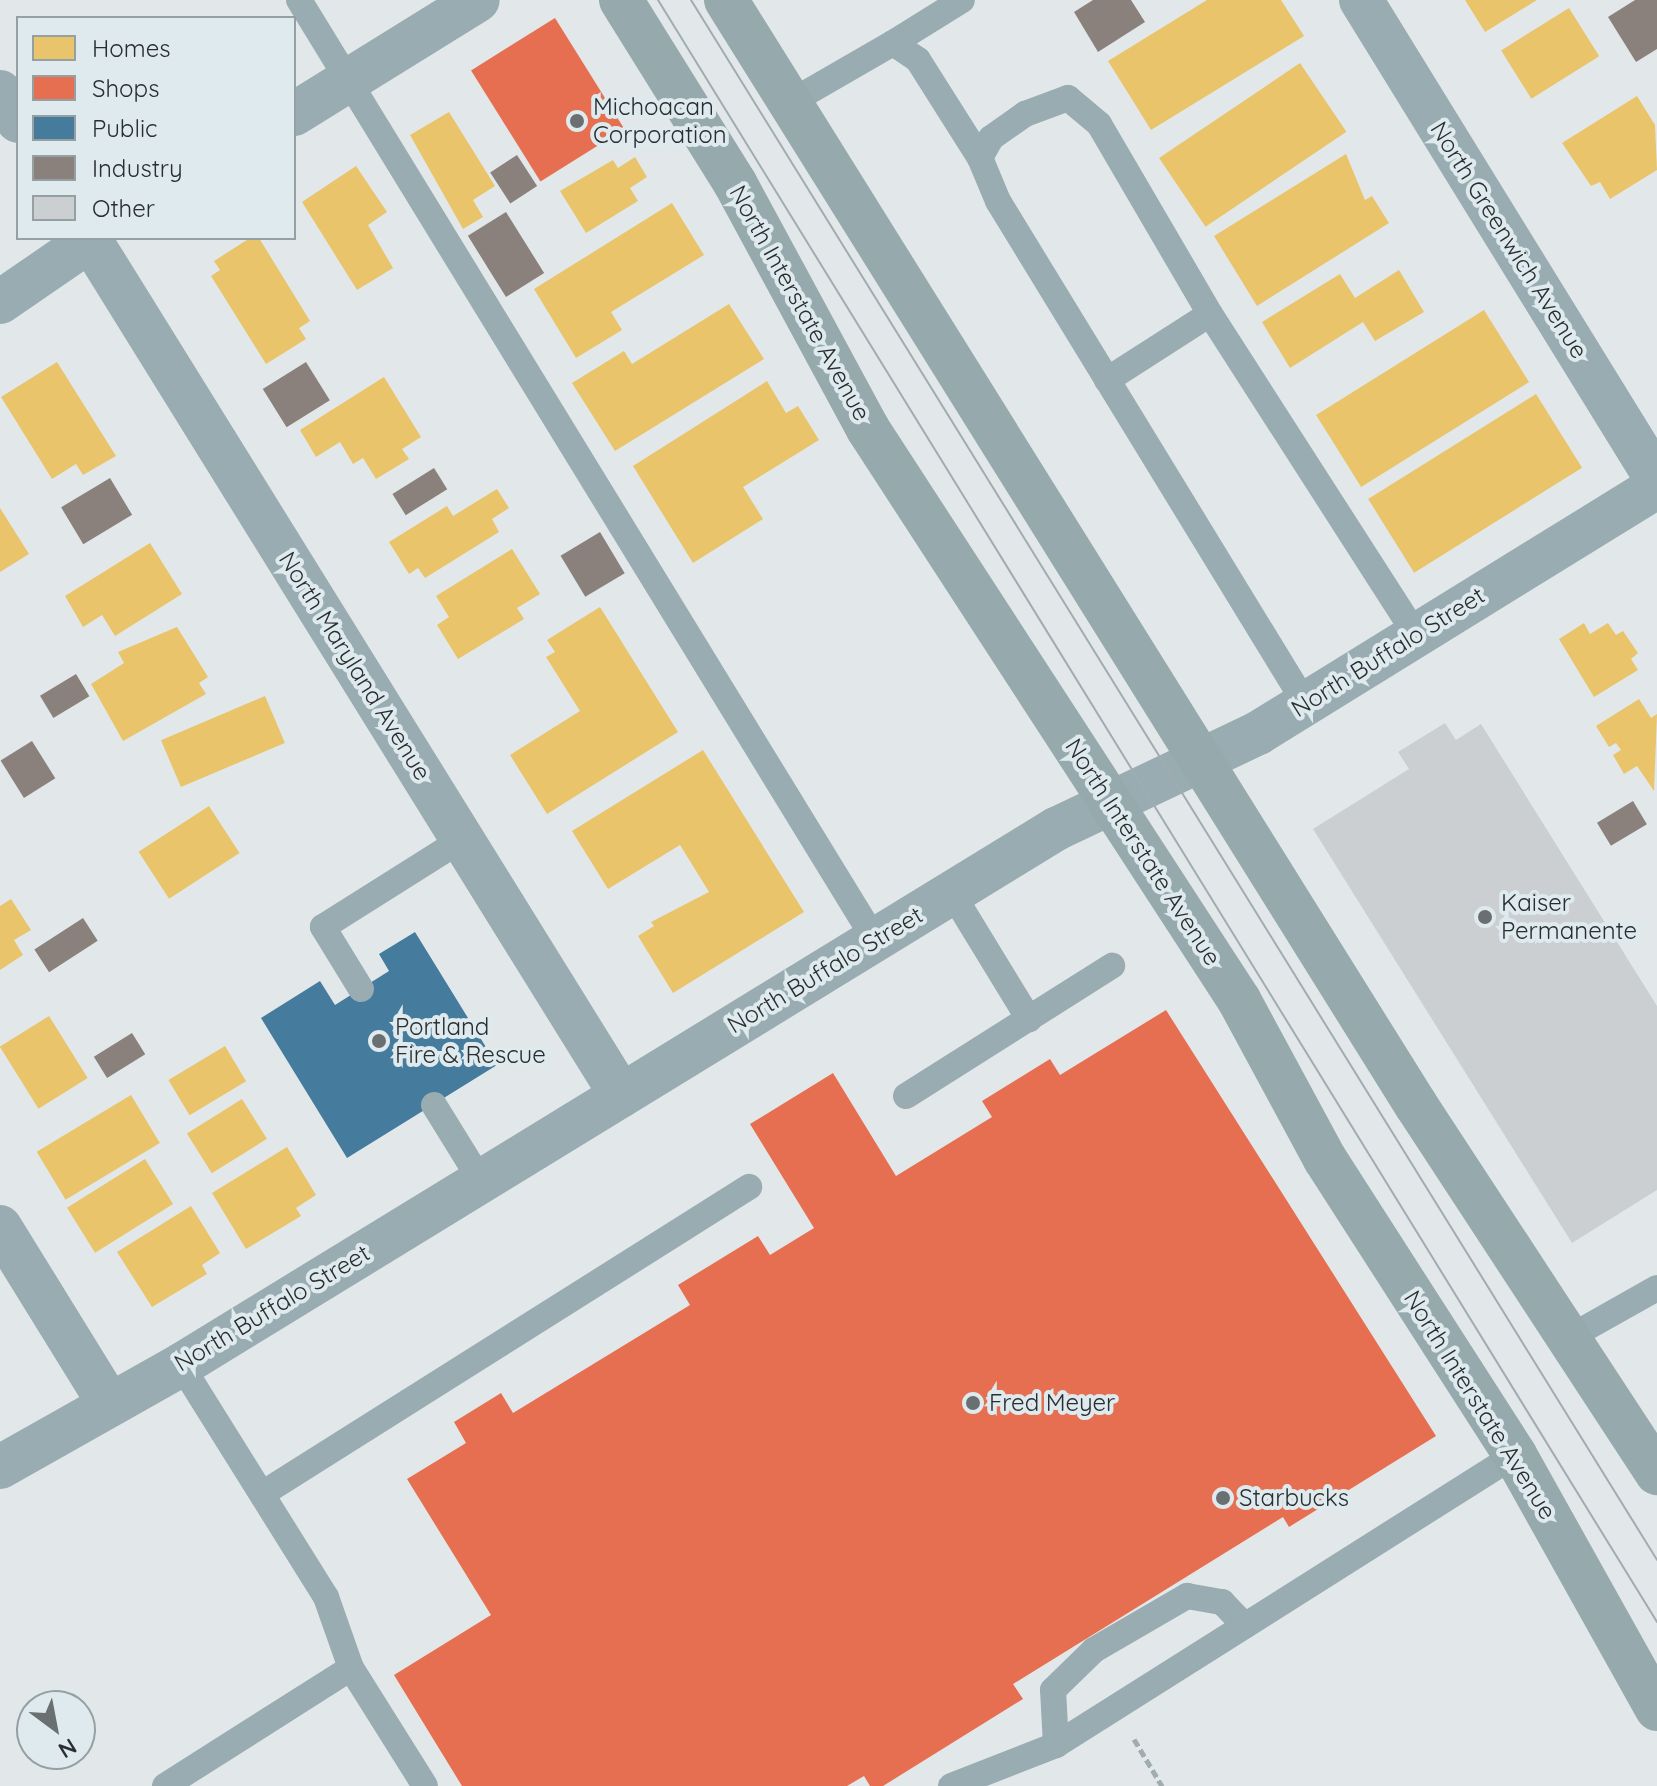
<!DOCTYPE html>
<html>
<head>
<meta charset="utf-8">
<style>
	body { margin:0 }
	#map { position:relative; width:1657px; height:1786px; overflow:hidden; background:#e2e8ea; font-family:Quicksand,sans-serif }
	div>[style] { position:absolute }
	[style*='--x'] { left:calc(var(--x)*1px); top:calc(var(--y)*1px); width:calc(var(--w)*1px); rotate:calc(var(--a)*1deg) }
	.homes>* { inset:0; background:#e9c46a; transform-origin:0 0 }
	.shops>* { inset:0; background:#e76f51; transform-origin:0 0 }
	.public>* { inset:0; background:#457b9d }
	.industry>* { inset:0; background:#8a817c; transform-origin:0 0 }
	.building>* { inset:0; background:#cbcfd1 }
	.path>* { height:5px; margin-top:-2.5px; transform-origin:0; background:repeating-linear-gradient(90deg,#a0acaf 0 8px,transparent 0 12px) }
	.lane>* { height:26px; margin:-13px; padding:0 13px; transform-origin:13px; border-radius:13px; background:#99acb1 }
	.street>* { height:44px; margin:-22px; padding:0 22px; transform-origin:22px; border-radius:22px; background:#99acb1 }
	.secondary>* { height:44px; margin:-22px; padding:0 22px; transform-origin:22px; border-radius:22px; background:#96aaae }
	.tram>* { height:2px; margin:-1px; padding:0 1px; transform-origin:1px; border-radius:1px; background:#a1acb0 }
	.dots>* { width:22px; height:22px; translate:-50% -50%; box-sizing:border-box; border:4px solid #deeaed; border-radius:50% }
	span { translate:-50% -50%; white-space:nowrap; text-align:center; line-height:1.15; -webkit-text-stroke:8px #deeaed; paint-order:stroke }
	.poi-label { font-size:24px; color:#2a2e30 }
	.left { translate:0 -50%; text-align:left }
	.street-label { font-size:24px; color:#2a2e30 }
	.legend { position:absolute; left:16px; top:16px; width:280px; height:224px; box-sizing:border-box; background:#deeaed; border:2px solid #969fa1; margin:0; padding:10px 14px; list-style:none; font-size:24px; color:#2a2e30 }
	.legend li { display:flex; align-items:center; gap:16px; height:40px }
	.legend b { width:40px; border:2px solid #969fa1 }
	.north { position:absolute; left:16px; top:1690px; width:80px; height:80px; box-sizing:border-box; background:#deeaed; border:2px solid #969fa1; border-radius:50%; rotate:148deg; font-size:22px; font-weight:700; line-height:32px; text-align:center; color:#2a2e30 }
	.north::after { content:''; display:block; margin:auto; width:28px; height:36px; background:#6a6f71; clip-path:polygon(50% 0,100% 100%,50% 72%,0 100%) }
</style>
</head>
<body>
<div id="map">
	<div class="homes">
		<i style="clip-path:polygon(1207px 0,1281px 0,1304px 36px,1151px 130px,1108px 61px)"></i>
		<i style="clip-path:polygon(1465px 0,1537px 0,1485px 32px)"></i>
		<i style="left:1569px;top:8px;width:57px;height:80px;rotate:58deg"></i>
		<i style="left:1300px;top:63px;width:83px;height:170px;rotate:56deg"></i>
		<i style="clip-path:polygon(1637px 96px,1655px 125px,1657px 170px,1610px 199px,1600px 182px,1591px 186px,1562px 143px)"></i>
		<i style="clip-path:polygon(449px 112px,495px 186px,473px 200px,483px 217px,463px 229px,410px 135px)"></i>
		<i style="clip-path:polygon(1346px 154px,1365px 200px,1372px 196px,1389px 223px,1257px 306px,1214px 236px)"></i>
		<i style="clip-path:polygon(635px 157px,647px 177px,630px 188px,638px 201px,586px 233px,560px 191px,613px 160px,618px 168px)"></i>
		<i style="clip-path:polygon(356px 166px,387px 212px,368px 225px,393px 268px,357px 290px,302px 202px)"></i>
		<i style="clip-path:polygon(672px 203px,704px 255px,611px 312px,622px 330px,576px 358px,534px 289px)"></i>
		<i style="clip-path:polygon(250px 238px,259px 238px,310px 321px,299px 328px,306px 339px,266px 364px,211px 276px,220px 270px,214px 261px)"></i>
		<i style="clip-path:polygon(1399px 270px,1424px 312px,1375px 341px,1363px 322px,1290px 368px,1262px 322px,1340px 274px,1355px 298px)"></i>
		<i style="clip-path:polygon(729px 304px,764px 359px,615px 451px,572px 383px,624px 351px,632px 364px)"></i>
		<i style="left:1484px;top:310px;width:85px;height:198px;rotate:58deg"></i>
		<i style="clip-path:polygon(57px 362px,116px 456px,83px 475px,76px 464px,52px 479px,1px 397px)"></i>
		<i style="clip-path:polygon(384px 377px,421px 437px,402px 449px,409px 459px,376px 479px,363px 458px,353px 464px,340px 442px,316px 457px,300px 430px)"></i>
		<i style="clip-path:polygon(767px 381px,786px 413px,798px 406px,819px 440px,743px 487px,763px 519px,693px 563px,633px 466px)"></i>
		<i style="left:1536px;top:394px;width:87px;height:198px;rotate:58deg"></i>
		<i style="clip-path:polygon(497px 489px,509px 508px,492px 519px,499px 532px,425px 578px,418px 568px,409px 574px,389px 542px,447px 506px,453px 516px)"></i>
		<i style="clip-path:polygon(0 508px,29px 554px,0 572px)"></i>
		<i style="clip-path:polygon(150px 543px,182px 594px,115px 636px,102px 615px,83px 627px,65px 596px)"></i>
		<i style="clip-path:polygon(512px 549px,540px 594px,517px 608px,524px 619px,458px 659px,437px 625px,449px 617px,436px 596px)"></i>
		<i style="clip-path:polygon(600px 607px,678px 732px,547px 814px,510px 755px,580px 711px,546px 657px,555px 652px,547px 640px)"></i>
		<i style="clip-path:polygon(1584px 623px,1590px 634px,1608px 623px,1616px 635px,1623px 631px,1638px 653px,1631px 659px,1638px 670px,1594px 697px,1559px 639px)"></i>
		<i style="clip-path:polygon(177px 627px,208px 677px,199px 683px,206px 694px,123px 741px,91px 684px,124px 663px,118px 652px)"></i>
		<i style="left:265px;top:696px;width:51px;height:113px;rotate:67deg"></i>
		<i style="clip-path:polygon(1639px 699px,1651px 718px,1657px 714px,1654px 791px,1637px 766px,1624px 774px,1613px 755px,1621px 750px,1616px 743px,1609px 747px,1596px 726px)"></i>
		<i style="clip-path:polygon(703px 750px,804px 912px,673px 993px,638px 936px,654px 926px,651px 922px,709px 892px,680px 845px,608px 889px,572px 831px)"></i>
		<i style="left:209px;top:806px;width:56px;height:84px;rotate:57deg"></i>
		<i style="clip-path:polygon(11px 899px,31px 930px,14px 940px,23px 955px,0 970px,0 906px)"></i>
		<i style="left:49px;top:1016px;width:73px;height:58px;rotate:58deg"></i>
		<i style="left:225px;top:1046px;width:41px;height:66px;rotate:59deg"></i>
		<i style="left:131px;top:1095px;width:56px;height:110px;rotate:59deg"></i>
		<i style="left:242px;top:1099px;width:47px;height:65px;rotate:58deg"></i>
		<i style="clip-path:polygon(287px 1147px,316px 1195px,296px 1208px,301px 1216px,246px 1249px,212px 1193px)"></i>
		<i style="left:145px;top:1159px;width:53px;height:92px;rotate:58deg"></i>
		<i style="clip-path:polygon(191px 1206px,220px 1253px,202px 1265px,207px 1274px,152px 1307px,117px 1252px)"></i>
	</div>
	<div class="shops">
		<i style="left:555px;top:18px;width:131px;height:99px;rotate:58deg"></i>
		<i style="clip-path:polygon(1166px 1010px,1436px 1436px,1289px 1527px,1283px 1517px,1013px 1684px,1023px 1699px,883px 1786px,870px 1786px,864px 1776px,847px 1786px,462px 1786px,394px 1675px,491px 1615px,407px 1479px,466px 1443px,454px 1422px,501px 1393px,513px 1413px,690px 1305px,678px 1285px,758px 1236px,770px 1255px,814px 1228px,750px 1124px,833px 1073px,896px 1176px,992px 1117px,982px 1101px,1050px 1059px,1060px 1075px)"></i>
	</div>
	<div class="public">
		<i style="clip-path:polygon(415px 932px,497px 1065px,347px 1158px,261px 1018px,320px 981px,335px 1005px,389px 971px,379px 954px)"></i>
	</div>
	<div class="industry">
		<i style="clip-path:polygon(1093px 0,1131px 0,1145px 22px,1098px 52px,1074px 12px)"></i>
		<i style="clip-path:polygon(1635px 0,1657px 0,1657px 49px,1636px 62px,1608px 17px)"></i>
		<i style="left:517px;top:155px;width:37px;height:32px;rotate:57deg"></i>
		<i style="left:506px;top:212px;width:72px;height:45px;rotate:58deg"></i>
		<i style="left:306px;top:362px;width:45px;height:51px;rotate:58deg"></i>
		<i style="left:434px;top:468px;width:25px;height:49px;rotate:58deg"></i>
		<i style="left:110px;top:478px;width:43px;height:57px;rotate:59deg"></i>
		<i style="left:600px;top:532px;width:48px;height:46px;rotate:59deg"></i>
		<i style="left:76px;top:674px;width:26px;height:42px;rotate:59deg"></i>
		<i style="left:32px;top:741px;width:44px;height:37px;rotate:58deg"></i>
		<i style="left:1633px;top:801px;width:27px;height:42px;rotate:59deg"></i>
		<i style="left:83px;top:918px;width:27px;height:58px;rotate:57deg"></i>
		<i style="left:132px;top:1033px;width:25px;height:45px;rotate:58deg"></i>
	</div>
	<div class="building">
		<i style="clip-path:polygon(1445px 723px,1456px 740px,1481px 724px,1657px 1006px,1657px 1190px,1572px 1243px,1313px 829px,1409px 769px,1398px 752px)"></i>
	</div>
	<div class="path">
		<i style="--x:1134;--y:1739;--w:55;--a:59.2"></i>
	</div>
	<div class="lane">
		<i style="--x:299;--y:0;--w:1102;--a:58.5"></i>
		<i style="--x:893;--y:43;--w:81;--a:-31.9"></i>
		<i style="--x:789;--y:103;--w:120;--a:-30"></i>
		<i style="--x:893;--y:43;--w:30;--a:34"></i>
		<i style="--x:918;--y:60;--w:116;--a:57.7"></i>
		<i style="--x:1107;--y:380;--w:122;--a:-32.7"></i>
		<i style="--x:1305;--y:703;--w:588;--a:-121.45"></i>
		<i style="--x:998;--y:201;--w:47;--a:-112.7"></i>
		<i style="--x:980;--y:158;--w:23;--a:-61"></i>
		<i style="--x:991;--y:138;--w:42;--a:-35.2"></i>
		<i style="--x:1025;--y:114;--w:46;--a:-20.4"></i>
		<i style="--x:1068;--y:98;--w:40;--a:40"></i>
		<i style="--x:1099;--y:124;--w:220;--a:59.7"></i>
		<i style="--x:1210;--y:314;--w:381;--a:57.3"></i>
		<i style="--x:952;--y:893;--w:148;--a:58.6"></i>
		<i style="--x:361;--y:989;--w:73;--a:-121.5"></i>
		<i style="--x:323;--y:927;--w:165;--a:-32.2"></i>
		<i style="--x:906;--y:1096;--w:244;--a:-32.3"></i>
		<i style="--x:434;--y:1105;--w:89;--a:58.3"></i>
		<i style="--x:1570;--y:1337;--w:100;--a:-29.4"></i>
		<i style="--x:181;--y:1365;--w:274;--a:58"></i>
		<i style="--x:326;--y:1597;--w:75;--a:70.6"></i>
		<i style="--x:351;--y:1668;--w:139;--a:57.9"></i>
		<i style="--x:262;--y:1494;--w:576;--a:-32.23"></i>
		<i style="--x:1056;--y:1745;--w:55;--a:-93.1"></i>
		<i style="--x:1053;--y:1690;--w:57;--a:-44.3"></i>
		<i style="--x:1094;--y:1650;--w:108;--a:-30.1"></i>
		<i style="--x:1187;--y:1596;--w:36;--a:10"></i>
		<i style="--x:1222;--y:1602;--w:33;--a:46"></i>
		<i style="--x:165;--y:1786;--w:220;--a:-32.4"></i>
		<i style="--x:951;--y:1786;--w:113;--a:-21.3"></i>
		<i style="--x:1056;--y:1745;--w:543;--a:-32.29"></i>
	</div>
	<div class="street">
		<i style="--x:1361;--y:0;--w:564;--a:58.34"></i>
		<i style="--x:0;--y:92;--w:34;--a:58"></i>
		<i style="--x:294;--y:114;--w:216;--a:-31.8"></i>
		<i style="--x:89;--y:238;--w:1009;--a:58.17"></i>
		<i style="--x:0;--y:302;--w:113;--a:-34.5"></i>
		<i style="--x:0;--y:1227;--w:206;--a:58.3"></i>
		<i style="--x:0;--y:1467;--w:208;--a:-29.4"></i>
		<i style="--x:181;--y:1365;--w:1026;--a:-31.49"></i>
		<i style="--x:1056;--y:829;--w:224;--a:-25.4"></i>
		<i style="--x:1258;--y:733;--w:469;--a:-31.7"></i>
	</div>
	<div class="secondary">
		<i style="--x:621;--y:0;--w:216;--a:58.1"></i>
		<i style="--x:735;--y:183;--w:280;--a:61.6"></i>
		<i style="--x:868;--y:429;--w:681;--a:56.99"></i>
		<i style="--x:1239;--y:1000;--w:181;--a:61.6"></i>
		<i style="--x:1325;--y:1159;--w:352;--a:57.3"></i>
		<i style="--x:1515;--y:1455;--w:291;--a:60.8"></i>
		<i style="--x:726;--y:0;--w:1303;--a:58.02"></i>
		<i style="--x:1416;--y:1105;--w:440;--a:56.8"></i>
	</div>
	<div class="tram">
		<i style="--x:658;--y:0;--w:1905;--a:58.37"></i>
		<i style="--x:691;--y:0;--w:1835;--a:58.23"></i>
	</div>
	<div class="dots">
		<i style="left:577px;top:121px;background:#6a6f71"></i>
		<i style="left:1485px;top:917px;background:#6a6f71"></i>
		<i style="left:379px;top:1041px;background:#6a6f71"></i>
		<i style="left:973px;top:1403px;background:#6a6f71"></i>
		<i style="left:1223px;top:1498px;background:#6a6f71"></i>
	</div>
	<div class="poi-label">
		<span class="left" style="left:593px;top:121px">Michoacan<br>Corporation</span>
		<span class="left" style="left:1501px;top:917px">Kaiser<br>Permanente</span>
		<span class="left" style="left:395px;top:1041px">Portland<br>Fire &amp; Rescue</span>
		<span class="left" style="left:989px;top:1403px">Fred Meyer</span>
		<span class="left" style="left:1239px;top:1498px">Starbucks</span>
	</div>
	<div class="street-label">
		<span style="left:1509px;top:240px;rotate:58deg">North Greenwich Avenue</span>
		<span style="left:800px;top:303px;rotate:61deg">North Interstate Avenue</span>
		<span style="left:1388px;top:652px;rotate:-32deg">North Buffalo Street</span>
		<span style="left:355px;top:666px;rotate:58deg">North Maryland Avenue</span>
		<span style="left:1143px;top:852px;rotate:57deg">North Interstate Avenue</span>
		<span style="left:825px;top:970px;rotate:-31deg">North Buffalo Street</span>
		<span style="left:272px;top:1308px;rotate:-31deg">North Buffalo Street</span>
		<span style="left:1480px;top:1405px;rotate:58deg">North Interstate Avenue</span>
	</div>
	<ul class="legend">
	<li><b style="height:22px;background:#e9c46a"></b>Homes</li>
	<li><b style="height:22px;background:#e76f51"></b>Shops</li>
	<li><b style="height:22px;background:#457b9d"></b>Public</li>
	<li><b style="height:22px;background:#8a817c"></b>Industry</li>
	<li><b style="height:22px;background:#cbcfd1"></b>Other</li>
	</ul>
	<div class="north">N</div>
</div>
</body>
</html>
